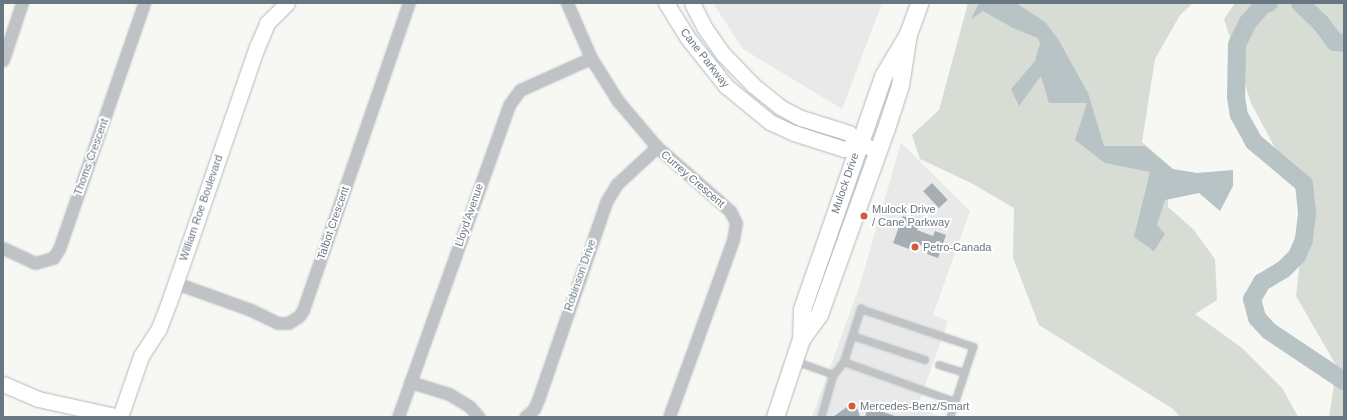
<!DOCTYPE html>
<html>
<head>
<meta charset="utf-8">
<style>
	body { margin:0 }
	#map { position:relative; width:1347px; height:420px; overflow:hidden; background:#f7f7f4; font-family:Arial,sans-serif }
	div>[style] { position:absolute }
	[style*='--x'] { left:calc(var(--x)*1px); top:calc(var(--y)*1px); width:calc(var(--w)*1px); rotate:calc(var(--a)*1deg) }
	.built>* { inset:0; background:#e8e9e8 }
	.green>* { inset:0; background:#d7dcd4 }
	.water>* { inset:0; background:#b8c3c6 }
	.river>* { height:18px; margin:-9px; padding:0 9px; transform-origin:9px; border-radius:9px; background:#b8c3c6 }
	.building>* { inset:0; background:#a7aeb3; transform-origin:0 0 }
	.roads { filter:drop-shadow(0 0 1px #b4b8bc) drop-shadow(0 0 1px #b4b8bc) }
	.lane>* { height:5.5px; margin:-2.75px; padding:0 2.75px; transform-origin:2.75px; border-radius:2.75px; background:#bfc3c6 }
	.street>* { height:11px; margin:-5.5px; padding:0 5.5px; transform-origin:5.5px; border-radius:5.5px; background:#bfc3c6 }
	.secondary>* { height:15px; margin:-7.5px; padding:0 7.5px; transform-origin:7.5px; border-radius:7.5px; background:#fff }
	.primary>* { height:17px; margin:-8.5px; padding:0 8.5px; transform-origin:8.5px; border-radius:8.5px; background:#fff }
	.dots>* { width:11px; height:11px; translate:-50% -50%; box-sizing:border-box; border:2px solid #fff; border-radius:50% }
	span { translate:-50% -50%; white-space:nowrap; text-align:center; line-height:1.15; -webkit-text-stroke:4px #fff; paint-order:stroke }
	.street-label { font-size:11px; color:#697783 }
	.poi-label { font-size:11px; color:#697783 }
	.left { translate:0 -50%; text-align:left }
	.frame { position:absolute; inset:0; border:4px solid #697783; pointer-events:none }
</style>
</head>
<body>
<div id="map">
	<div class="built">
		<i style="clip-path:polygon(713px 3px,882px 3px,842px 109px,743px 49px)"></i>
		<i style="clip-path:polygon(901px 143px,970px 211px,933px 315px,948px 321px,917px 408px,942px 417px,812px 417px,859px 288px)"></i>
	</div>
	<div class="green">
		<i style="clip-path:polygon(968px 3px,1193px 3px,1180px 15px,1155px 59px,1142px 142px,1167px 164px,1168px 207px,1193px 229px,1215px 259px,1217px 300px,1195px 314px,1242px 348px,1283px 389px,1298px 417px,1180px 417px,1173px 409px,1039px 325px,1013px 258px,1014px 208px,971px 183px,920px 159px,912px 135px,939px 110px)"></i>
		<i style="clip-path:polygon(1235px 3px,1344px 3px,1344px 417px,1329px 417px,1337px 367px,1296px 296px,1306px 206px,1251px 103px,1224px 19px)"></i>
	</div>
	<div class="water">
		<i style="clip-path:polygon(979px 3px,1016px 3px,1045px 22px,1058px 39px,1088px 93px,1104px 146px,1145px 146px,1173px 169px,1197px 173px,1233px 170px,1233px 186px,1220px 211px,1199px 193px,1165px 200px,1157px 225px,1165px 234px,1154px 251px,1134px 237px,1150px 172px,1105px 163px,1075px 140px,1087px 103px,1049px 103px,1041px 76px,1019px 106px,1011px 89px,1035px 61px,1040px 43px,1038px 38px,1013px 28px,983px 11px,971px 19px)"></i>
	</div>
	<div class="river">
		<i style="--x:1269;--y:3;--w:6;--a:162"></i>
		<i style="--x:1263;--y:5;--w:23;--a:131"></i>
		<i style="--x:1248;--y:22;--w:25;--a:116"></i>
		<i style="--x:1237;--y:45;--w:52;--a:91.1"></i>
		<i style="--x:1236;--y:97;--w:18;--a:81"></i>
		<i style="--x:1239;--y:115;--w:31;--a:61"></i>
		<i style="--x:1254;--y:142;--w:65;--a:40"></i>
		<i style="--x:1304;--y:184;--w:30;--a:84"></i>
		<i style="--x:1307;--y:214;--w:26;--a:97"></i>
		<i style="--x:1304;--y:240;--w:17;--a:114"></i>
		<i style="--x:1297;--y:256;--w:18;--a:135"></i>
		<i style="--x:1284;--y:269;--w:26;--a:149"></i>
		<i style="--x:1262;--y:282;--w:20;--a:120"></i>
		<i style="--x:1252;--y:299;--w:20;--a:75"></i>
		<i style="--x:1257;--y:318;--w:18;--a:47"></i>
		<i style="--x:1269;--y:331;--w:90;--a:33.7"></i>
		<i style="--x:1300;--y:3;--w:28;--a:44"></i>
		<i style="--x:1320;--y:22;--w:25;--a:53"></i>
		<i style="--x:1335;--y:42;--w:9;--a:6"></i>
	</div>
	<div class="building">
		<i style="left:932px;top:183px;width:23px;height:12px;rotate:47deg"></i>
		<i style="clip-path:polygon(903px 216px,920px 222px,917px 230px,933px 236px,935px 231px,946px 235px,938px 258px,927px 254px,929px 248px,911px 242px,909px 249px,893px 243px)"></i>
		<i style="clip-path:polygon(855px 401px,860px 417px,833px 417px)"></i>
		<i style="clip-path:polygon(868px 407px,895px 416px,894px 417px,865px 417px)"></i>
	</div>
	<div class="roads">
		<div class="lane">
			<i style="--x:853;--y:336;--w:76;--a:18.4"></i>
			<i style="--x:795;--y:361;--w:41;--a:19.7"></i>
			<i style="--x:834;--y:375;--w:44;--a:105.9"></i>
			<i style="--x:844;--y:362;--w:119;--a:19.7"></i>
			<i style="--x:939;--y:365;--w:27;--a:17"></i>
			<i style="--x:834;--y:375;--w:16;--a:-52"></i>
			<i style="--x:844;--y:362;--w:56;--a:-72.2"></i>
			<i style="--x:861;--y:309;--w:119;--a:18.6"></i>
			<i style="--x:974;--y:347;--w:74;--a:108.2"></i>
		</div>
		<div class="street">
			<i style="--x:567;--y:3;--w:60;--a:66.4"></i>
			<i style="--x:591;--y:58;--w:51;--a:57.9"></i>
			<i style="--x:618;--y:101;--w:60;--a:49.7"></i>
			<i style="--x:657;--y:147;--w:97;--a:41.2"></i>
			<i style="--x:730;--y:211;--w:13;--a:63"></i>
			<i style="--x:736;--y:223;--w:17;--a:100"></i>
			<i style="--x:733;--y:240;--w:188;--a:109.9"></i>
			<i style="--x:3;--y:60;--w:60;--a:-71.6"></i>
			<i style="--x:3;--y:248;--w:35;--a:25"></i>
			<i style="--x:35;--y:263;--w:19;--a:-16"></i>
			<i style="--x:53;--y:258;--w:11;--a:-56"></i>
			<i style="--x:59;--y:249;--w:260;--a:-70.9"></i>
			<i style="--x:176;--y:283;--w:80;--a:19.8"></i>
			<i style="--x:251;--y:310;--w:30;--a:26"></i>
			<i style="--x:278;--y:323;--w:10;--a:0"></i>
			<i style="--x:288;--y:323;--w:13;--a:-32"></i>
			<i style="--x:299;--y:316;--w:7;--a:-56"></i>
			<i style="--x:303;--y:310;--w:325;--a:-71"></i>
			<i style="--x:410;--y:382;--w:41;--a:17.1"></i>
			<i style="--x:449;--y:394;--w:23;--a:31"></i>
			<i style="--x:469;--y:406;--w:15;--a:48"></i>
			<i style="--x:398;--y:417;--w:331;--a:-70.4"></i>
			<i style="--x:509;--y:105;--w:19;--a:-54"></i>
			<i style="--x:520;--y:90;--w:78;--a:-24.3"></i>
			<i style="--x:525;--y:417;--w:12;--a:-42"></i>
			<i style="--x:534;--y:409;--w:13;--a:-67"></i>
			<i style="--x:539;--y:397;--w:206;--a:-71"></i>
			<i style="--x:606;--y:202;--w:21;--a:-59"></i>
			<i style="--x:617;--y:184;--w:54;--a:-42.8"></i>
		</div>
		<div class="secondary">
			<i style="--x:666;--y:3;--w:40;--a:58"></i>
			<i style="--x:687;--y:37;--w:63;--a:51.5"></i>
			<i style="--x:726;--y:86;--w:57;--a:39.3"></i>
			<i style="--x:770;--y:122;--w:26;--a:25"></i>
			<i style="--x:794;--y:133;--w:52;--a:17.7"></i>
			<i style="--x:844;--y:149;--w:16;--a:-18"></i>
			<i style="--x:692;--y:3;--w:27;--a:63"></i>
			<i style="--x:704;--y:27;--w:33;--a:55"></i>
			<i style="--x:723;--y:54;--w:43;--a:45.9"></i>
			<i style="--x:753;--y:85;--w:35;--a:39"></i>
			<i style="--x:780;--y:107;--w:24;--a:28"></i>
			<i style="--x:801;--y:118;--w:50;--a:17.4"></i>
			<i style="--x:849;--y:133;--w:15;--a:48"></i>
			<i style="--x:859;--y:144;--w:19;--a:18"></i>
			<i style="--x:3;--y:384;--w:38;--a:23"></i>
			<i style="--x:38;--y:399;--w:84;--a:12.4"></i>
			<i style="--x:120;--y:417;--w:65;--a:-71"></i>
			<i style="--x:141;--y:356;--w:33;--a:-57"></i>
			<i style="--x:159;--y:328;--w:28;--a:-69"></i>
			<i style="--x:169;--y:302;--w:270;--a:-71"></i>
			<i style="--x:257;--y:47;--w:26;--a:-67"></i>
			<i style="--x:267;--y:23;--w:28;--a:-45"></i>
		</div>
		<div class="primary">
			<i style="--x:801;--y:339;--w:31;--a:-54"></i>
			<i style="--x:819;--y:314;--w:195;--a:-70.2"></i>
			<i style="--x:885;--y:131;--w:48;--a:-71.9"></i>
			<i style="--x:900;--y:85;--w:52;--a:-81.1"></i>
			<i style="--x:908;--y:34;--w:33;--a:-70"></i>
			<i style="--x:775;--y:417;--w:82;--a:-71.6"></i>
			<i style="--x:801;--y:339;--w:30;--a:-88"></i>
			<i style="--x:802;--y:309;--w:247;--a:-70.8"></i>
			<i style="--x:883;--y:76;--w:49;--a:-59.2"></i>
		</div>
	</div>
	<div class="dots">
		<i style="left:864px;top:216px;background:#d55a37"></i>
		<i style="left:915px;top:247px;background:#d55a37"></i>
		<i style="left:852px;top:406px;background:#d55a37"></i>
	</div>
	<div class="street-label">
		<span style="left:705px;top:58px;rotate:52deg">Cane Parkway</span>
		<span style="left:91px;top:157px;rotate:-70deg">Thoms Crescent</span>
		<span style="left:693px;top:179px;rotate:41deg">Currey Crescent</span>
		<span style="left:845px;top:183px;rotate:-71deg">Mulock Drive</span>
		<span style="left:201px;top:208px;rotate:-71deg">William Roe Boulevard</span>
		<span style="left:469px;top:215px;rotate:-71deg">Lloyd Avenue</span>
		<span style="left:333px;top:223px;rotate:-71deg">Talbot Crescent</span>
		<span style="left:580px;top:275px;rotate:-71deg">Robinson Drive</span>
	</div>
	<div class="poi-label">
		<span class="left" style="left:872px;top:216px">Mulock Drive<br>/ Cane Parkway</span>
		<span class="left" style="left:923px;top:247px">Petro-Canada</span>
		<span class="left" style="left:860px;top:406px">Mercedes-Benz/Smart</span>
	</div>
	<div class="frame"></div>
</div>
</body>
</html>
